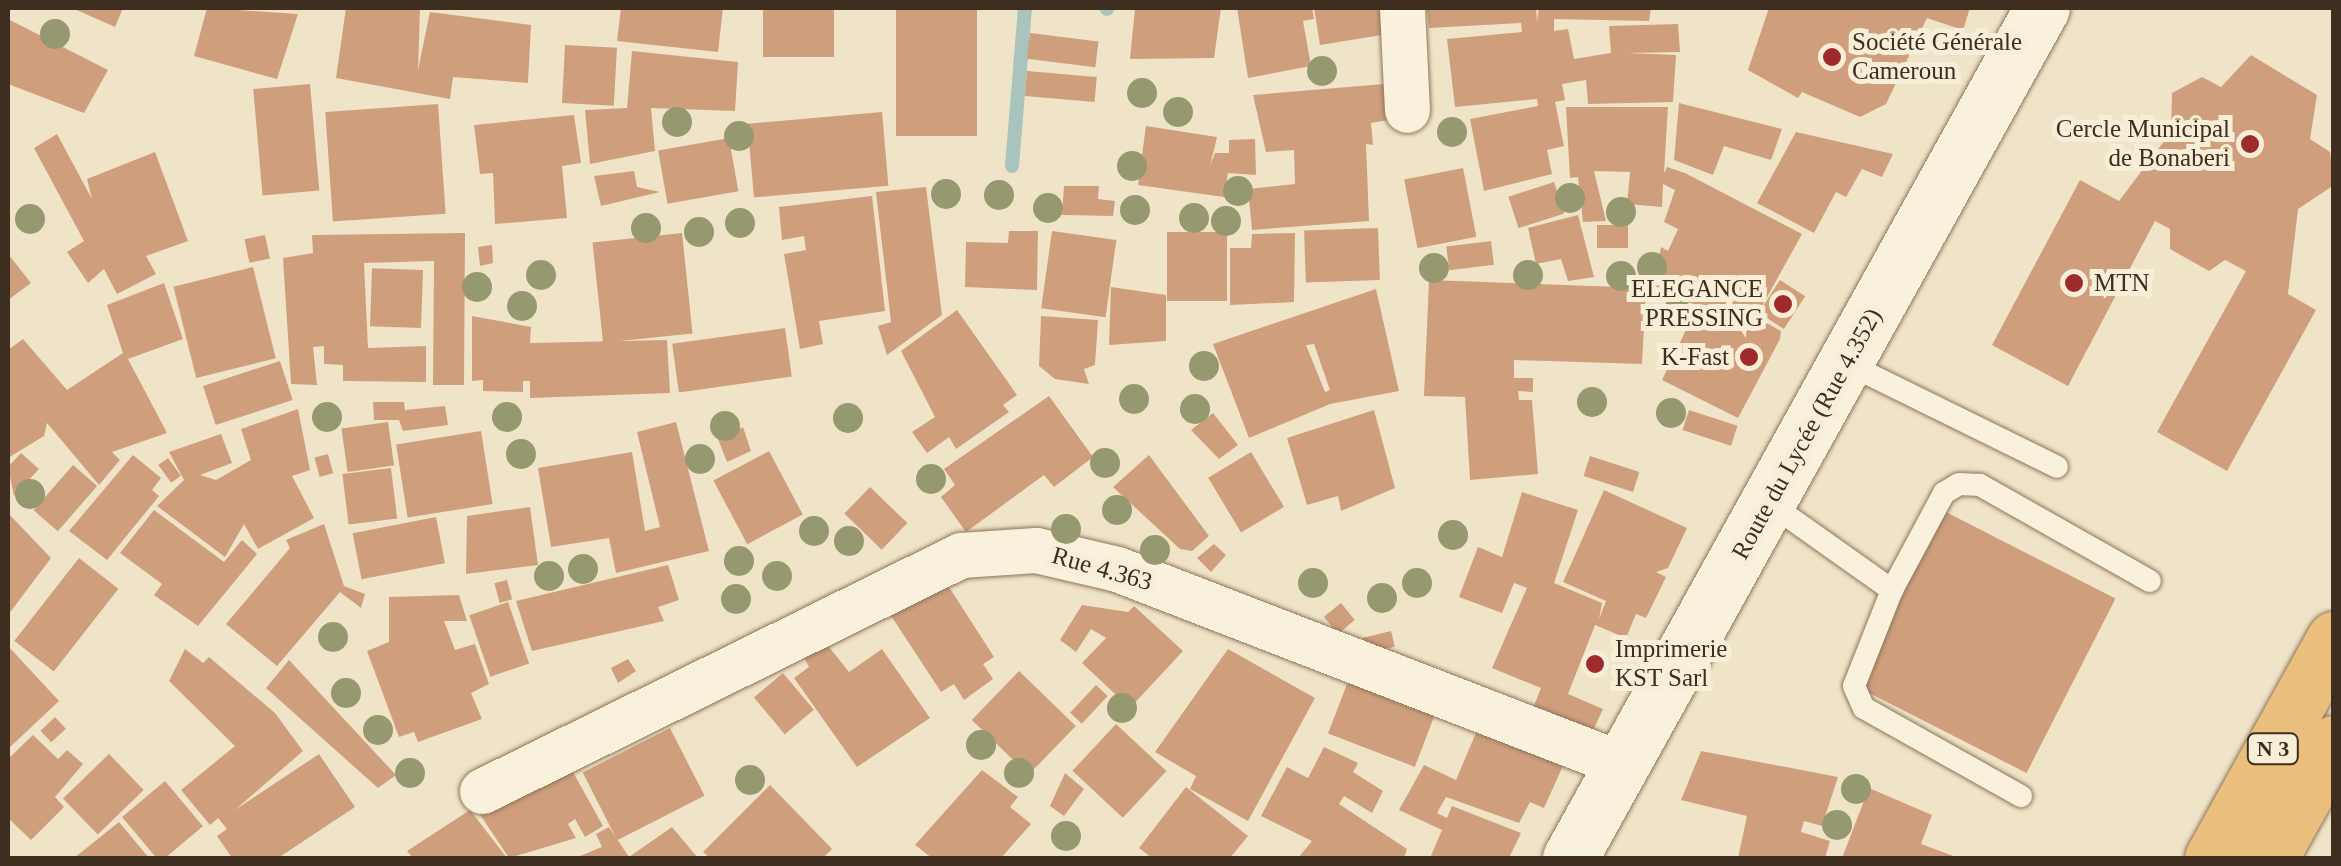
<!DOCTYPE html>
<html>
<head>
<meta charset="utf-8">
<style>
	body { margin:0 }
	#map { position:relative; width:2341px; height:866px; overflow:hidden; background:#f0e4c8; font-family:Georgia,serif }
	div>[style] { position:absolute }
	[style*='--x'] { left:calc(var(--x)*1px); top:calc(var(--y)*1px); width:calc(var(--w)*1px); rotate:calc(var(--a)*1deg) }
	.stream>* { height:14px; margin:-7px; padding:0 7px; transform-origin:7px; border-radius:7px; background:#a9c4bc }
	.building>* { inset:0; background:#cf9f7d; transform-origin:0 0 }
	.roads { filter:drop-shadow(0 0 2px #8d765c) drop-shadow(0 0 2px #8d765c) }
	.service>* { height:22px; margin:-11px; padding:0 11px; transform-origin:11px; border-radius:11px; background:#faf1dc }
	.minor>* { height:45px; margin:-22.5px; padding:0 22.5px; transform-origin:22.5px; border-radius:22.5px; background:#faf1dc }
	.secondary>* { height:55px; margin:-27.5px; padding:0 27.5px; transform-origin:27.5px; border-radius:27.5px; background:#faf1dc }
	.trunk>* { height:55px; margin:-27.5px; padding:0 27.5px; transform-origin:27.5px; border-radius:27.5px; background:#eabe7c }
	.trees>* { width:30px; height:30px; margin:-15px; border-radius:50%; background:#96986f }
	.dots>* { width:28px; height:28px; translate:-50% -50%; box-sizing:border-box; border:5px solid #f7eed8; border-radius:50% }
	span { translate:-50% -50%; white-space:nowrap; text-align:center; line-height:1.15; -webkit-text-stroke:10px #f7eed8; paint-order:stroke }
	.shield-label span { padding:2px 8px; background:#f7eed8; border:2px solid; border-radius:8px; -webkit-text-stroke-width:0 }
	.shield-label { font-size:22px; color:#3d2e20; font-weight:700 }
	.poi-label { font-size:25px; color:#3d2e20 }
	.left { translate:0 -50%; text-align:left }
	.right { translate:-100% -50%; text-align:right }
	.street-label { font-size:25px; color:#3d2e20 }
	.frame { position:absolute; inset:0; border:10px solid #3d2e20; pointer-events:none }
</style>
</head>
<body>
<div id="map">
	<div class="stream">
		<i style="--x:1107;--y:9;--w:1;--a:-90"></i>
		<i style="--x:1012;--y:166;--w:159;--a:-85.3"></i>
	</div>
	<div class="building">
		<i style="clip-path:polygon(72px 8px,123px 8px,115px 27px)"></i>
		<i style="clip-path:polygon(207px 8px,298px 14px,277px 79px,194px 56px)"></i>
		<i style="clip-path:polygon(346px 8px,420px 8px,418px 70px,430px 12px,531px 25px,528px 83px,453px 77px,450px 99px,336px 78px)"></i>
		<i style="clip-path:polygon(621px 8px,723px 8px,718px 52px,617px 41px)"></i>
		<i style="left:763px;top:8px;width:71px;height:49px"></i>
		<i style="left:896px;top:8px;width:81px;height:128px"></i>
		<i style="clip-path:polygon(1135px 8px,1221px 8px,1214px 58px,1130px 59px)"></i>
		<i style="clip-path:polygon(1237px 8px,1312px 8px,1314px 19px,1303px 21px,1311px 66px,1248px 78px)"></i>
		<i style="clip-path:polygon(1314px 8px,1384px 8px,1388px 34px,1320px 45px)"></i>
		<i style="clip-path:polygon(1427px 8px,1536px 8px,1537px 22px,1539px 8px,1651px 8px,1649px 21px,1554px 19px,1554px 31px,1568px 29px,1574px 59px,1611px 53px,1609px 26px,1678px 24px,1680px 52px,1627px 53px,1676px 55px,1673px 102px,1588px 104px,1586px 80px,1562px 84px,1565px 100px,1555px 102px,1564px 146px,1547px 150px,1552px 174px,1484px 191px,1470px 119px,1538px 106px,1537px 99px,1455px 107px,1447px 39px,1522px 32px,1521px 23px,1429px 28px)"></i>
		<i style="clip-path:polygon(1769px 8px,1970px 8px,1963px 30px,1927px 18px,1886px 104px,1860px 117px,1802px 92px,1798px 98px,1748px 70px)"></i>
		<i style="clip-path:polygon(8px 19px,108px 70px,84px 113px,8px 84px)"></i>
		<i style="left:1030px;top:33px;width:69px;height:26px;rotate:7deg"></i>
		<i style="left:565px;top:45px;width:52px;height:58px;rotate:3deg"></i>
		<i style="clip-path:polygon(632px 51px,738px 62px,735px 111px,651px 108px,655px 151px,590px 164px,585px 110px,627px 108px)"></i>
		<i style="clip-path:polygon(2251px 55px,2317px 95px,2310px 139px,2330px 152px,2334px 185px,2298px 209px,2288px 294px,2316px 310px,2227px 471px,2157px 432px,2246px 271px,2225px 260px,2209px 271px,2170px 249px,2170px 229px,2155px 221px,2068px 386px,1992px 345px,2080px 180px,2119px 201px,2171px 132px,2172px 93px,2202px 77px,2221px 87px)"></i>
		<i style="left:1027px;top:71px;width:70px;height:25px;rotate:5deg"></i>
		<i style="left:310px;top:84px;width:107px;height:57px;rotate:85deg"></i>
		<i style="clip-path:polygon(1384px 84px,1388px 120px,1371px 123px,1373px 145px,1366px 144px,1369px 221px,1252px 230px,1248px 189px,1295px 184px,1294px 150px,1266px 152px,1253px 95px)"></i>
		<i style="clip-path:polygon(1679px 103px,1782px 129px,1771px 160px,1724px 146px,1713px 175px,1674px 160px)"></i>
		<i style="left:438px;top:104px;width:110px;height:113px;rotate:86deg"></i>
		<i style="clip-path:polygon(1566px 107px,1668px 107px,1664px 173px,1667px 167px,1685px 173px,1802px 234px,1756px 317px,1781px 331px,1780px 339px,1738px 418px,1662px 380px,1698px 305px,1652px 293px,1661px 247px,1668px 251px,1678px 229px,1664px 222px,1675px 190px,1663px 184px,1662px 207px,1627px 204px,1630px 172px,1594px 171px,1606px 221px,1583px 222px,1578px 177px,1570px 178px)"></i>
		<i style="left:882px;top:112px;width:74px;height:135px;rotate:85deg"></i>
		<i style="clip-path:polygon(574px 115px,581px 163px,562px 166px,567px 218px,495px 224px,493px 173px,480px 174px,474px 125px)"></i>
		<i style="clip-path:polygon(1146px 126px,1217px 137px,1210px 166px,1215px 153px,1229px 153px,1229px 140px,1255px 139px,1256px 175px,1228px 173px,1224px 197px,1138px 185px)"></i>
		<i style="clip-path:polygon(1796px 132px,1893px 154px,1882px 177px,1862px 169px,1846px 197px,1836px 192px,1814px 233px,1757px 203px)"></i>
		<i style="clip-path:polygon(57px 134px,92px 199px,87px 179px,155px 152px,188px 241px,146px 256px,156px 274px,117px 294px,104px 269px,88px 283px,67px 252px,84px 241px,34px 148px)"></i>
		<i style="left:729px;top:138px;width:54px;height:72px;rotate:80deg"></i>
		<i style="left:1463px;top:168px;width:70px;height:60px;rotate:79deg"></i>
		<i style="clip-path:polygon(634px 171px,637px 187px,660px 192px,601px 206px,594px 176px)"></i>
		<i style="left:1554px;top:182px;width:33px;height:48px;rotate:72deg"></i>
		<i style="clip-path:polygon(1064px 186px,1099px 186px,1098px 199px,1115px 201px,1113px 216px,1062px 215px)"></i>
		<i style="clip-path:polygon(926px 187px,942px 315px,887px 355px,878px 326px,891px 322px,876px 192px)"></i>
		<i style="clip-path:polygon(872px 196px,885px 311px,819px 321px,823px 344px,800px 349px,784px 254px,806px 250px,804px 236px,782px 240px,779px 207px)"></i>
		<i style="clip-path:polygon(1578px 215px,1594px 277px,1568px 281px,1561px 259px,1536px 264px,1528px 228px)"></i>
		<i style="left:1628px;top:225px;width:23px;height:31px;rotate:90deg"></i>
		<i style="left:1378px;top:228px;width:52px;height:74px;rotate:88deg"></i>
		<i style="clip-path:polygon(1009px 231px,1038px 231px,1037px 290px,965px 287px,966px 242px,1008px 243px)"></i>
		<i style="left:1052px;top:231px;width:65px;height:78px;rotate:8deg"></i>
		<i style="left:1167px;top:232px;width:60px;height:69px"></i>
		<i style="clip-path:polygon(465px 233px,464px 385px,433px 385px,434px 261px,364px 263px,368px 348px,426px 346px,426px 382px,343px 381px,343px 365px,324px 364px,324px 346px,313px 347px,317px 385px,291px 384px,283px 258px,313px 253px,312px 235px)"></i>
		<i style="left:682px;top:233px;width:101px;height:90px;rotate:84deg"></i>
		<i style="clip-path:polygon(1295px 233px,1294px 302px,1230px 305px,1230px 248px,1251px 248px,1252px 234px)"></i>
		<i style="left:265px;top:235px;width:24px;height:21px;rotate:78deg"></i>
		<i style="left:1491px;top:241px;width:24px;height:45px;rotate:83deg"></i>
		<i style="clip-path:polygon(492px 245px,493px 263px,480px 266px,478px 247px)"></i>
		<i style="clip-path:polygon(8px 254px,31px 283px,8px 300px)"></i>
		<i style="left:253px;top:267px;width:94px;height:82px;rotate:76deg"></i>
		<i style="left:423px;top:270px;width:58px;height:51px;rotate:92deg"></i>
		<i style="clip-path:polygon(1429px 280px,1646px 288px,1642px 364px,1514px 360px,1514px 378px,1533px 378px,1533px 392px,1518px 391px,1519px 400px,1532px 400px,1538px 474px,1470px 480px,1465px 397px,1424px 396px)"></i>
		<i style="left:1780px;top:280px;width:30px;height:39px;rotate:33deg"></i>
		<i style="clip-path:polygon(164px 283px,183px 339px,128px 359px,167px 433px,112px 452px,120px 460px,99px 485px,47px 423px,44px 436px,8px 458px,8px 350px,23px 339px,67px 390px,123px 353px,107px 305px)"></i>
		<i style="clip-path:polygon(1111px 287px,1166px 295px,1166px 341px,1109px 345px)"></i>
		<i style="clip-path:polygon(evenodd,1376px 289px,1399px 391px,1330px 404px,1249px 438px,1213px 344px,1376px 289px,1314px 344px,1330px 390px,1325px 392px,1306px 345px,1314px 344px)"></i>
		<i style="clip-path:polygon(957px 310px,1017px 395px,1003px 405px,1009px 412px,956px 449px,949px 437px,927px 453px,912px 432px,935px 417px,901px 351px)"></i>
		<i style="clip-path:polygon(472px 316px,531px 327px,530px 343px,667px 340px,670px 393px,530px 398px,530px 381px,523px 381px,523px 392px,483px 391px,483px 380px,472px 381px)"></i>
		<i style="clip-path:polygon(1041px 316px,1098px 320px,1095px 365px,1084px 369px,1089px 384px,1055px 379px,1039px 366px)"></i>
		<i style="left:785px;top:328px;width:49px;height:114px;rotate:82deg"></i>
		<i style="left:280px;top:361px;width:41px;height:81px;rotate:72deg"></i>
		<i style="clip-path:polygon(1049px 396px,1093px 457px,1054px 487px,1044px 475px,966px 532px,941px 497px,955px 485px,944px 469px)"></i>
		<i style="clip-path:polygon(373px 402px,404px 402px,405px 410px,445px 406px,448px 425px,403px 431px,399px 420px,374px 420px)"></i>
		<i style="clip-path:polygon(298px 409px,310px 470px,292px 476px,314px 518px,258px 549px,244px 524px,225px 557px,157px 506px,184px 480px,169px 452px,221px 434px,232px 463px,200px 475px,216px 480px,251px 460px,241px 429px)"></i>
		<i style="clip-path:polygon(1374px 410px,1395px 488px,1341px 511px,1338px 496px,1307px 505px,1287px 438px)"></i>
		<i style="left:1689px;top:410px;width:51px;height:21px;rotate:18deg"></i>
		<i style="clip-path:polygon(1213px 413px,1238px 445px,1219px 459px,1191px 430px)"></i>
		<i style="left:388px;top:422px;width:44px;height:47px;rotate:82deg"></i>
		<i style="clip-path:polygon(676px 422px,709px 551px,616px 573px,609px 538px,551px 547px,538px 468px,632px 452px,645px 531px,660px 527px,637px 432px)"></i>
		<i style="clip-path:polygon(743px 427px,751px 451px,727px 462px,718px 439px)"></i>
		<i style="left:481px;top:431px;width:74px;height:86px;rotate:81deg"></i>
		<i style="left:769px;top:451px;width:72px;height:63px;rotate:62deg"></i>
		<i style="left:1251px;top:452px;width:64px;height:50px;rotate:59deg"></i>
		<i style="clip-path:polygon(21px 453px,39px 469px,14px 496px,8px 467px)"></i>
		<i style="left:328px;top:454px;width:20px;height:14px;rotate:75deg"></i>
		<i style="clip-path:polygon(133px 455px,161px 478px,152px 490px,159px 496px,107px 560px,69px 531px)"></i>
		<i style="clip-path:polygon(1149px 455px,1209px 536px,1192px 551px,1180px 549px,1113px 487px)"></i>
		<i style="left:1590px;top:456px;width:52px;height:21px;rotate:18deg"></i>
		<i style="left:168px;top:458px;width:22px;height:12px;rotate:54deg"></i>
		<i style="left:73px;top:465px;width:32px;height:60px;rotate:41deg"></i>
		<i style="left:391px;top:468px;width:51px;height:49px;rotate:83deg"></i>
		<i style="left:870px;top:487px;width:52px;height:37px;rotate:44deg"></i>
		<i style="clip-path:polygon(1604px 490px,1687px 528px,1668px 568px,1656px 572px,1666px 577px,1646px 618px,1636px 614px,1626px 638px,1595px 625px,1568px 694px,1603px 709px,1591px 735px,1533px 708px,1541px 688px,1492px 668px,1527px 588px,1514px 583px,1502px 613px,1459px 597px,1478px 547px,1502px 557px,1522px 492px,1578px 510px,1554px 583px,1602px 603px,1599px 619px,1606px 601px,1563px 582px)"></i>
		<i style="clip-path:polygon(530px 507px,538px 565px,466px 574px,467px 516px)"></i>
		<i style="left:1940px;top:509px;width:197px;height:196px;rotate:27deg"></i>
		<i style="clip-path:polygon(154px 510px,224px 562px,242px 540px,257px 554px,198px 626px,154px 595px,162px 584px,120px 553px)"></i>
		<i style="clip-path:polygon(8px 513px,51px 558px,8px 615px)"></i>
		<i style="left:436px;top:517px;width:47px;height:85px;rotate:79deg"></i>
		<i style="clip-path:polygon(324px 524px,344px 586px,365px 594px,361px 608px,340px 592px,277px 666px,226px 624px,290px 548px,286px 540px)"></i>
		<i style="clip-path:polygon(1214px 544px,1226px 555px,1211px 572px,1197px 558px)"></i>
		<i style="left:79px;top:558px;width:50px;height:105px;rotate:38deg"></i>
		<i style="clip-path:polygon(668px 565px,679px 600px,658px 607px,664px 621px,532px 651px,516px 601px)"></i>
		<i style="clip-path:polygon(940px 573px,994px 657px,983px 664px,993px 679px,964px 700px,954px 684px,941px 692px,886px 608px)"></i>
		<i style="left:507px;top:580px;width:20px;height:13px;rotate:75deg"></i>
		<i style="clip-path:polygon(459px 595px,467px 621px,444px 621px,455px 650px,475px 644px,489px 684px,471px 693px,482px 719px,418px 742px,414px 732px,399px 737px,367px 651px,389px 642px,389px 597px)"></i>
		<i style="left:508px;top:602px;width:65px;height:41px;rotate:71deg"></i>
		<i style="left:1341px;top:603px;width:22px;height:22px;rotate:51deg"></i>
		<i style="clip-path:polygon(1082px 605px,1128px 612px,1134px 606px,1183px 651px,1130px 708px,1082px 663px,1106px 638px,1091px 629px,1076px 652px,1060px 640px)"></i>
		<i style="left:1391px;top:631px;width:16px;height:29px;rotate:76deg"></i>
		<i style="clip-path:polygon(821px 637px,849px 672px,882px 649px,930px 718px,857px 767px,794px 678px,809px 667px,800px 650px)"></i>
		<i style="clip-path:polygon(8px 646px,59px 701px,8px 749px)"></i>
		<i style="clip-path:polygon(185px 649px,203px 663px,209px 657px,275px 713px,303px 751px,235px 810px,319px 754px,355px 807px,278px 858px,232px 858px,217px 836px,227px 829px,218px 818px,210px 825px,181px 790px,235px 746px,169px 681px)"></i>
		<i style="clip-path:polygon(1228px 649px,1315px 698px,1248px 821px,1190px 789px,1196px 776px,1155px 752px)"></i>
		<i style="clip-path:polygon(628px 659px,636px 671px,618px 683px,611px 668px)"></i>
		<i style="clip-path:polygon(289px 660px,396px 775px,378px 788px,266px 688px)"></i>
		<i style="left:1019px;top:671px;width:79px;height:68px;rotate:44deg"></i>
		<i style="left:1352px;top:671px;width:93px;height:67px;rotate:21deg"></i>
		<i style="left:783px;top:673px;width:48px;height:38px;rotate:50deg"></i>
		<i style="left:1096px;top:685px;width:16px;height:38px;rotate:43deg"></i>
		<i style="left:55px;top:717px;width:16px;height:20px;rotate:47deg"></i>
		<i style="clip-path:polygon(1481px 721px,1566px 759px,1544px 808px,1530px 802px,1519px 823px,1446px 797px,1437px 813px,1447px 818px,1452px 806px,1521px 833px,1509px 858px,1430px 858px,1442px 830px,1399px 810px,1424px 765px,1456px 780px)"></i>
		<i style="left:1116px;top:724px;width:69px;height:64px;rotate:43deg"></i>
		<i style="left:670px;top:728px;width:76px;height:98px;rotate:63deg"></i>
		<i style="clip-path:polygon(33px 735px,58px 759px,67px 750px,83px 764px,55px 797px,64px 807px,31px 840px,8px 818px,8px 759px)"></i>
		<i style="clip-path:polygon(1324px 747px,1358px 763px,1353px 772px,1383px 791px,1372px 813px,1344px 796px,1339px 804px,1407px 849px,1404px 858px,1298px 858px,1312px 841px,1261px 816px,1287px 767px,1308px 778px)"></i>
		<i style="clip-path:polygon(1701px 751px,1838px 777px,1822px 826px,1804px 821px,1801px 832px,1830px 841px,1825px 858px,1738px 858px,1747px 816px,1681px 800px)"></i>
		<i style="left:109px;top:754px;width:50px;height:64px;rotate:46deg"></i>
		<i style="clip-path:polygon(568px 763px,603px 826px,585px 837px,575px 819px,568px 824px,576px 838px,509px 858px,477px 810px)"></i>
		<i style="clip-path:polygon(982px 770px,1018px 797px,1010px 807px,1031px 824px,1001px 858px,932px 858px,915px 845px)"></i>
		<i style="clip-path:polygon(1065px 773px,1084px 789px,1064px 816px,1050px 806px)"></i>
		<i style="left:165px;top:781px;width:59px;height:56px;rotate:50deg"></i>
		<i style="clip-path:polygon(770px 785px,832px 849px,823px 858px,710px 858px,703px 852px)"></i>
		<i style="clip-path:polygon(1186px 787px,1248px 836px,1230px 858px,1152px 858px,1139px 848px)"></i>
		<i style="clip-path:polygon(1869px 788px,1932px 815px,1921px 844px,1959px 858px,1842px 858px)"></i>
		<i style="clip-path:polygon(470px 810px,507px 858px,413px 858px,407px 851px)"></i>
		<i style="clip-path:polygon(119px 822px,149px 858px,74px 858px)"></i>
		<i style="clip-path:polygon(609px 827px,629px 857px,672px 827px,698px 858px,575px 858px,602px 847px,596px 834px)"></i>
	</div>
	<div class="roads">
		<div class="service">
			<i style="--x:1846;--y:363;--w:235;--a:26.2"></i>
			<i style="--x:1769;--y:503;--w:151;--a:35.3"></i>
			<i style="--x:1892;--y:590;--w:103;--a:111.6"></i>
			<i style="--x:1854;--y:686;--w:24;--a:66"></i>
			<i style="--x:1864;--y:708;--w:180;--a:29.3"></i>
			<i style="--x:1892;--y:590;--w:110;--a:-61.8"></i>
			<i style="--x:1944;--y:493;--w:17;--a:-31"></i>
			<i style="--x:1959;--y:484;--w:21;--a:3"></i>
			<i style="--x:1980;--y:485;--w:195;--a:29.5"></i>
		</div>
		<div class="minor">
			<i style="--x:1402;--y:8;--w:102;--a:87.2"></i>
			<i style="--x:482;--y:791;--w:534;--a:-26.23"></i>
			<i style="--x:961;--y:555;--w:75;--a:-3.8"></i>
			<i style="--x:1036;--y:550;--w:83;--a:13.2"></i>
			<i style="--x:1117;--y:569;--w:544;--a:21.14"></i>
		</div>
		<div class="secondary">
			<i style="--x:1570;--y:858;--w:972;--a:-60.96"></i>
		</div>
		<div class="trunk">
			<i style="--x:2212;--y:858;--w:251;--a:-60.9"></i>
			<i style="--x:2270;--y:858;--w:132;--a:-60.9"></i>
		</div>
	</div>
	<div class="trees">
		<i style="left:55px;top:34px"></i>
		<i style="left:1322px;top:71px"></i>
		<i style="left:1142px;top:93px"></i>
		<i style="left:1178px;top:112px"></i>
		<i style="left:677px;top:122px"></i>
		<i style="left:1452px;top:132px"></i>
		<i style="left:739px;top:136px"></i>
		<i style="left:1132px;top:166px"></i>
		<i style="left:1238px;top:191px"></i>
		<i style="left:946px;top:194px"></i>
		<i style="left:999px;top:195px"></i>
		<i style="left:1570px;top:198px"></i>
		<i style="left:1048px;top:208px"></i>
		<i style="left:1135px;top:210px"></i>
		<i style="left:1621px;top:212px"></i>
		<i style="left:1194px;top:218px"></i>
		<i style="left:30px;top:219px"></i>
		<i style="left:1226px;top:221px"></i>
		<i style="left:740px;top:223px"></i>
		<i style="left:646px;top:228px"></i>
		<i style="left:699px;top:232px"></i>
		<i style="left:1652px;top:267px"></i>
		<i style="left:1434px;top:268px"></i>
		<i style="left:541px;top:275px"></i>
		<i style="left:1528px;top:275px"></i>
		<i style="left:1621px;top:276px"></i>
		<i style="left:477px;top:287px"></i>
		<i style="left:522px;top:306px"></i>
		<i style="left:1677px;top:313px"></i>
		<i style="left:1204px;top:366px"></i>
		<i style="left:1134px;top:399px"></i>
		<i style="left:1592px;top:402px"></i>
		<i style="left:1195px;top:409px"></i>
		<i style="left:1671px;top:413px"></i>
		<i style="left:327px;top:417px"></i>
		<i style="left:507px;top:417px"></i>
		<i style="left:848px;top:418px"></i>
		<i style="left:725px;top:426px"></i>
		<i style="left:521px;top:454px"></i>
		<i style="left:700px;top:459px"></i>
		<i style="left:1105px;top:463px"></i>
		<i style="left:931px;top:479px"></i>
		<i style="left:30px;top:494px"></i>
		<i style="left:1117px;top:510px"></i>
		<i style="left:1066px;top:529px"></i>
		<i style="left:814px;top:531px"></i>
		<i style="left:1453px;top:535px"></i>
		<i style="left:849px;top:541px"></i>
		<i style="left:1155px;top:550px"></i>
		<i style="left:739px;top:561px"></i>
		<i style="left:583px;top:569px"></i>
		<i style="left:549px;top:576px"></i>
		<i style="left:777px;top:576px"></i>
		<i style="left:1313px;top:583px"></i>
		<i style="left:1417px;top:583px"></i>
		<i style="left:1382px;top:598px"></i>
		<i style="left:736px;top:599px"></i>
		<i style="left:333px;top:637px"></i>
		<i style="left:346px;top:693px"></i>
		<i style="left:1122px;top:708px"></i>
		<i style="left:378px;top:730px"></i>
		<i style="left:981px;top:745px"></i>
		<i style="left:410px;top:773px"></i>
		<i style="left:1019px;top:773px"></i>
		<i style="left:750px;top:780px"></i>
		<i style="left:1856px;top:789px"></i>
		<i style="left:1837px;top:825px"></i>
		<i style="left:1066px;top:836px"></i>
	</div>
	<div class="dots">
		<i style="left:1832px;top:57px;background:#9e2a2b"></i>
		<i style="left:2250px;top:144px;background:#9e2a2b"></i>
		<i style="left:2074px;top:283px;background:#9e2a2b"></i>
		<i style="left:1783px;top:304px;background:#9e2a2b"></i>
		<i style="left:1749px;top:357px;background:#9e2a2b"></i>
		<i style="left:1595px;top:664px;background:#9e2a2b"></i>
	</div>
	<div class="shield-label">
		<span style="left:2273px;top:749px">N 3</span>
	</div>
	<div class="poi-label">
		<span class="left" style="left:1852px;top:57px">Société Générale<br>Cameroun</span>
		<span class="right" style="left:2230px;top:144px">Cercle Municipal<br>de Bonaberi</span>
		<span class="left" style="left:2094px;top:283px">MTN</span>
		<span class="right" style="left:1763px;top:304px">ELEGANCE<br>PRESSING</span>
		<span class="right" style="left:1729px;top:357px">K-Fast</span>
		<span class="left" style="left:1615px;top:664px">Imprimerie<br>KST Sarl</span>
	</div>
	<div class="street-label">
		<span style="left:1807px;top:434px;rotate:-61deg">Route du Lycée (Rue 4.352)</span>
		<span style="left:1102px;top:569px;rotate:16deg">Rue 4.363</span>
	</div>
	<div class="frame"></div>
</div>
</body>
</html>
